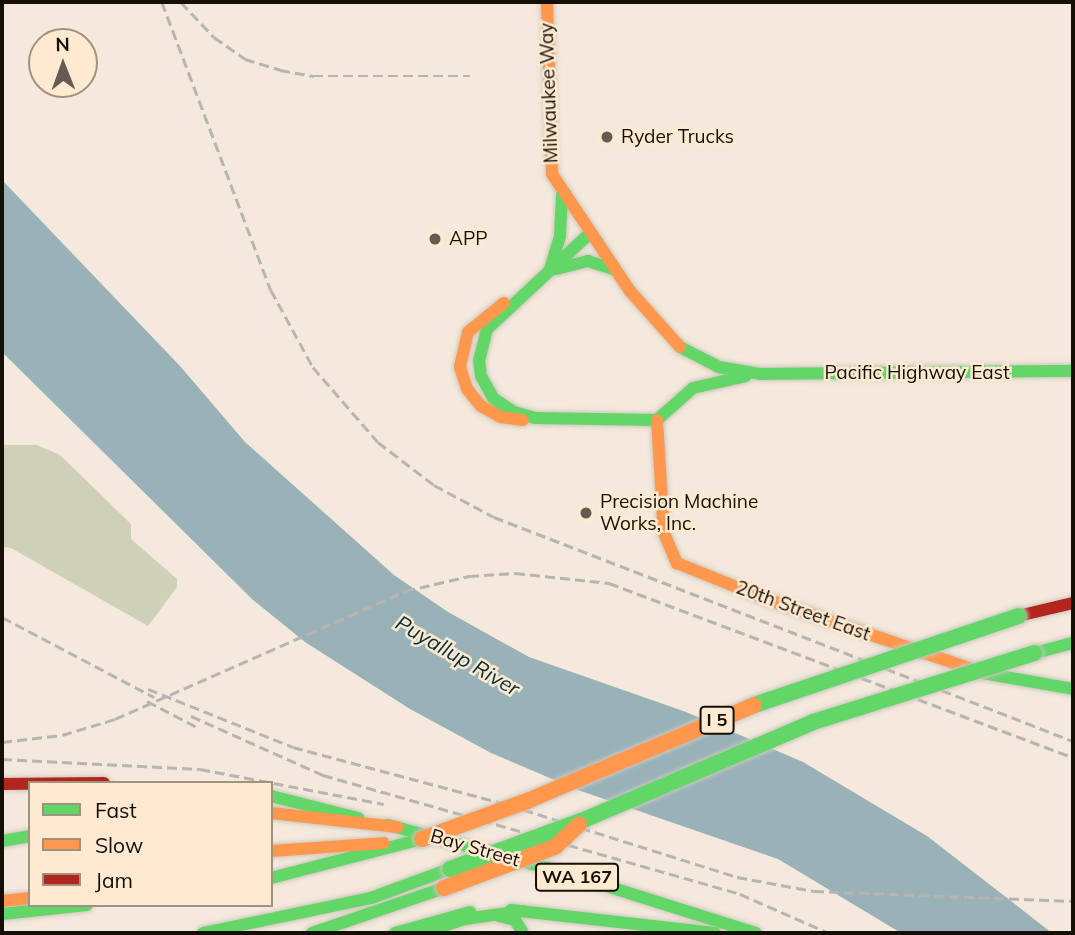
<!DOCTYPE html>
<html>
<head>
<meta charset="utf-8">
<style>
	body { margin:0 }
	#map { position:relative; width:1075px; height:935px; overflow:hidden; background:#f4e9dc; font-family:Mulish,sans-serif }
	div>[style] { position:absolute }
	[style*='--x'] { left:calc(var(--x)*1px); top:calc(var(--y)*1px); width:calc(var(--w)*1px); rotate:calc(var(--a)*1deg) }
	.forest>* { inset:0; background:#ced1b8 }
	.water>* { inset:0; background:#98b2b8 }
	.roads { filter:drop-shadow(0 0 2px #d0c7bd) drop-shadow(0 0 2px #d0c7bd) }
	.fast>* { height:12px; margin:-6px; padding:0 6px; transform-origin:6px; border-radius:6px; background:#63d668 }
	.slow>* { height:12px; margin:-6px; padding:0 6px; transform-origin:6px; border-radius:6px; background:#ff974d }
	.jam>* { height:12px; margin:-6px; padding:0 6px; transform-origin:6px; border-radius:6px; background:#b3261e }
	.rail>* { height:2.5px; margin-top:-1.25px; transform-origin:0; background:repeating-linear-gradient(90deg,#b7b4b2 0 10px,transparent 0 15px) }
	.bridges { filter:drop-shadow(0 0 2px #ccc7c1) drop-shadow(0 0 2px #ccc7c1) }
	.fast-bridge>* { height:16px; margin:-8px; padding:0 8px; transform-origin:8px; border-radius:8px; background:#63d668 }
	.slow-bridge>* { height:16px; margin:-8px; padding:0 8px; transform-origin:8px; border-radius:8px; background:#ff974d }
	.dots>* { width:19px; height:19px; translate:-50% -50%; box-sizing:border-box; border:4px solid #feead1; border-radius:50% }
	span { translate:-50% -50%; white-space:nowrap; text-align:center; line-height:1.15; -webkit-text-stroke:5px #feead1; paint-order:stroke }
	.shield-label span { padding:2px 5px; background:#feead1; border:2px solid; border-radius:5px; -webkit-text-stroke-width:0 }
	.shield-label { font-size:18px; color:#160f07; font-weight:700 }
	.street-label { font-size:19px; color:#160f07 }
	.poi-label { font-size:19px; color:#160f07 }
	.left { translate:0 -50%; text-align:left }
	.water-label { font-size:21px; color:#042f3a; font-style:italic }
	.frame { position:absolute; inset:0; border:4px solid #160f07; pointer-events:none }
	.legend { position:absolute; left:28px; top:781px; width:245px; height:126px; box-sizing:border-box; background:#feead1; border:2px solid #a19280; margin:0; padding:9px 12px; list-style:none; font-size:21px; color:#160f07 }
	.legend li { display:flex; align-items:center; gap:14px; height:35px }
	.legend b { width:35px; border:2px solid #a19280 }
	.north { position:absolute; left:28px; top:28px; width:70px; height:70px; box-sizing:border-box; background:#feead1; border:2px solid #a19280; border-radius:50%; rotate:359deg; font-size:19px; font-weight:700; line-height:28px; text-align:center; color:#160f07 }
	.north::after { content:''; display:block; margin:auto; width:24px; height:32px; background:#645b52; clip-path:polygon(50% 0,100% 100%,50% 72%,0 100%) }
</style>
</head>
<body>
<div id="map">
	<div class="forest">
		<i style="clip-path:polygon(2px 445px,37px 445px,60px 455px,131px 524px,131px 539px,177px 579px,177px 587px,148px 626px,11px 548px,2px 547px)"></i>
	</div>
	<div class="water">
		<i style="clip-path:polygon(2px 180px,180px 366px,245px 442px,394px 575px,448px 612px,529px 657px,686px 712px,803px 762px,927px 836px,1052px 933px,901px 933px,778px 859px,578px 790px,491px 753px,410px 709px,305px 642px,253px 600px,2px 352px)"></i>
	</div>
	<div class="roads">
		<div class="fast">
			<i style="--x:589;--y:234;--w:139;--a:137"></i>
			<i style="--x:487;--y:329;--w:32;--a:104"></i>
			<i style="--x:479;--y:360;--w:16;--a:83"></i>
			<i style="--x:481;--y:376;--w:25;--a:61"></i>
			<i style="--x:493;--y:398;--w:25;--a:34"></i>
			<i style="--x:514;--y:412;--w:22;--a:16"></i>
			<i style="--x:535;--y:418;--w:122;--a:0.9"></i>
			<i style="--x:657;--y:420;--w:48;--a:-41.6"></i>
			<i style="--x:693;--y:388;--w:54;--a:-12.8"></i>
			<i style="--x:550;--y:269;--w:34;--a:-73"></i>
			<i style="--x:560;--y:236;--w:41;--a:-87.2"></i>
			<i style="--x:556;--y:269;--w:33;--a:-14"></i>
			<i style="--x:588;--y:261;--w:28;--a:18"></i>
			<i style="--x:680;--y:347;--w:44;--a:27.1"></i>
			<i style="--x:719;--y:367;--w:43;--a:9.5"></i>
			<i style="--x:761;--y:374;--w:312;--a:-0.6"></i>
			<i style="--x:1035;--y:653;--w:39;--a:-15"></i>
			<i style="--x:983;--y:673;--w:91;--a:10.1"></i>
			<i style="--x:271;--y:796;--w:90;--a:14.2"></i>
			<i style="--x:388;--y:825;--w:180;--a:15.1"></i>
			<i style="--x:562;--y:872;--w:203;--a:17.5"></i>
			<i style="--x:2;--y:841;--w:28;--a:-10"></i>
			<i style="--x:271;--y:878;--w:156;--a:-14.5"></i>
			<i style="--x:511;--y:910;--w:205;--a:6.4"></i>
			<i style="--x:2;--y:914;--w:85;--a:-6"></i>
			<i style="--x:499;--y:916;--w:16;--a:14"></i>
			<i style="--x:515;--y:920;--w:13;--a:58"></i>
			<i style="--x:203;--y:933;--w:172;--a:-11.8"></i>
			<i style="--x:371;--y:898;--w:84;--a:-20.2"></i>
			<i style="--x:312;--y:933;--w:139;--a:-18.8"></i>
			<i style="--x:395;--y:933;--w:78;--a:-15.6"></i>
			<i style="--x:421;--y:933;--w:46;--a:-17.7"></i>
			<i style="--x:465;--y:919;--w:58;--a:-8"></i>
		</div>
		<div class="slow">
			<i style="--x:547;--y:2;--w:172;--a:88.3"></i>
			<i style="--x:552;--y:174;--w:141;--a:56.3"></i>
			<i style="--x:630;--y:291;--w:75;--a:48.2"></i>
			<i style="--x:504;--y:303;--w:46;--a:141.1"></i>
			<i style="--x:468;--y:332;--w:36;--a:103"></i>
			<i style="--x:460;--y:367;--w:23;--a:72"></i>
			<i style="--x:467;--y:389;--w:22;--a:51"></i>
			<i style="--x:481;--y:406;--w:23;--a:29"></i>
			<i style="--x:501;--y:417;--w:22;--a:8"></i>
			<i style="--x:657;--y:420;--w:113;--a:86.5"></i>
			<i style="--x:664;--y:533;--w:33;--a:67"></i>
			<i style="--x:677;--y:563;--w:96;--a:22"></i>
			<i style="--x:766;--y:599;--w:229;--a:18.8"></i>
			<i style="--x:271;--y:813;--w:127;--a:6.3"></i>
			<i style="--x:271;--y:851;--w:113;--a:-4"></i>
			<i style="--x:2;--y:901;--w:28;--a:-6"></i>
		</div>
		<div class="jam">
			<i style="--x:1018;--y:616;--w:57;--a:-13.3"></i>
			<i style="--x:2;--y:784;--w:102;--a:-0.6"></i>
		</div>
	</div>
	<div class="rail">
		<i style="--x:162;--y:2;--w:308;--a:69.3"></i>
		<i style="--x:271;--y:290;--w:88;--a:61.4"></i>
		<i style="--x:313;--y:367;--w:99;--a:49.1"></i>
		<i style="--x:378;--y:442;--w:71;--a:37.5"></i>
		<i style="--x:434;--y:485;--w:68;--a:28.1"></i>
		<i style="--x:494;--y:517;--w:621;--a:21.15"></i>
		<i style="--x:181;--y:2;--w:48;--a:46.7"></i>
		<i style="--x:214;--y:37;--w:38;--a:35"></i>
		<i style="--x:245;--y:59;--w:37;--a:17"></i>
		<i style="--x:280;--y:70;--w:34;--a:10"></i>
		<i style="--x:313;--y:76;--w:157;--a:0"></i>
		<i style="--x:2;--y:617;--w:172;--a:27.8"></i>
		<i style="--x:148;--y:689;--w:156;--a:21.8"></i>
		<i style="--x:293;--y:747;--w:224;--a:15"></i>
		<i style="--x:509;--y:805;--w:239;--a:17.5"></i>
		<i style="--x:737;--y:877;--w:78;--a:10.3"></i>
		<i style="--x:814;--y:891;--w:259;--a:2.2"></i>
		<i style="--x:147;--y:701;--w:56;--a:27.5"></i>
		<i style="--x:191;--y:716;--w:145;--a:24.1"></i>
		<i style="--x:323;--y:775;--w:434;--a:15.9"></i>
		<i style="--x:740;--y:894;--w:97;--a:23.7"></i>
		<i style="--x:2;--y:742;--w:60;--a:-6.7"></i>
		<i style="--x:62;--y:735;--w:55;--a:-16.8"></i>
		<i style="--x:115;--y:719;--w:317;--a:-23.8"></i>
		<i style="--x:405;--y:591;--w:66;--a:-13.2"></i>
		<i style="--x:469;--y:576;--w:46;--a:-3.7"></i>
		<i style="--x:515;--y:573;--w:95;--a:6.1"></i>
		<i style="--x:609;--y:583;--w:496;--a:20.6"></i>
		<i style="--x:2;--y:759;--w:198;--a:2.9"></i>
		<i style="--x:200;--y:769;--w:187;--a:10.8"></i>
	</div>
	<div class="bridges">
		<div class="fast-bridge">
			<i style="--x:754;--y:705;--w:279;--a:-18.6"></i>
			<i style="--x:450;--y:869;--w:145;--a:-20.2"></i>
			<i style="--x:586;--y:819;--w:247;--a:-23.1"></i>
			<i style="--x:813;--y:722;--w:232;--a:-17.3"></i>
		</div>
		<div class="slow-bridge">
			<i style="--x:422;--y:839;--w:112;--a:-19.9"></i>
			<i style="--x:527;--y:801;--w:246;--a:-22.9"></i>
			<i style="--x:444;--y:888;--w:118;--a:-20.3"></i>
			<i style="--x:555;--y:847;--w:33;--a:-43"></i>
		</div>
	</div>
	<div class="dots">
		<i style="left:607px;top:137px;background:#645b52"></i>
		<i style="left:435px;top:239px;background:#645b52"></i>
		<i style="left:586px;top:513px;background:#645b52"></i>
	</div>
	<div class="shield-label">
		<span style="left:717px;top:720px">I 5</span>
		<span style="left:577px;top:877px">WA 167</span>
	</div>
	<div class="street-label">
		<span style="left:549px;top:93px;rotate:-92deg">Milwaukee Way</span>
		<span style="left:917px;top:373px">Pacific Highway East</span>
		<span style="left:803px;top:611px;rotate:20deg">20th Street East</span>
		<span style="left:475px;top:848px;rotate:16deg">Bay Street</span>
	</div>
	<div class="poi-label">
		<span class="left" style="left:621px;top:137px">Ryder Trucks</span>
		<span class="left" style="left:449px;top:239px">APP</span>
		<span class="left" style="left:600px;top:513px">Precision Machine<br>Works, Inc.</span>
	</div>
	<div class="water-label">
		<span style="left:458px;top:655px;rotate:30deg">Puyallup River</span>
	</div>
	<div class="frame"></div>
	<ul class="legend">
	<li><b style="height:9px;background:#63d668"></b>Fast</li>
	<li><b style="height:9px;background:#ff974d"></b>Slow</li>
	<li><b style="height:9px;background:#b3261e"></b>Jam</li>
	</ul>
	<div class="north">N</div>
</div>
</body>
</html>
